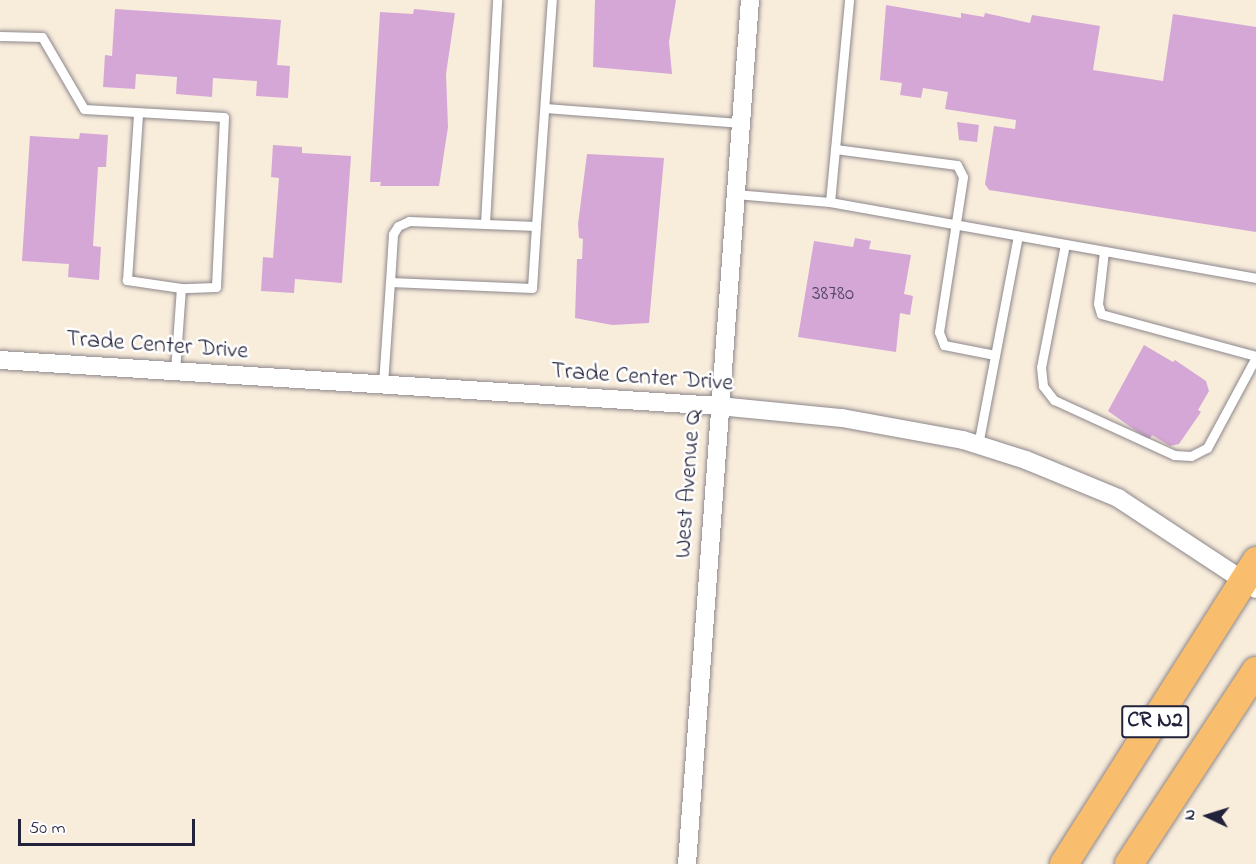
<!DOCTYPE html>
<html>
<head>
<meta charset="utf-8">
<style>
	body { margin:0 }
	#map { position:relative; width:1256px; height:864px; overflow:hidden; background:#f8ecdb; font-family:"Indie Flower",sans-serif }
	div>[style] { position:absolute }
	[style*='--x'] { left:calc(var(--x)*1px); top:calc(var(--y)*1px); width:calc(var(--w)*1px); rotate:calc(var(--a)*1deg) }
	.building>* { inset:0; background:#d5a7d7 }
	.roads { filter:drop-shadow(0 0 2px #8d878b) drop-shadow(0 0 2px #8d878b) }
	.service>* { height:9px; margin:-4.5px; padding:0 4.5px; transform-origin:4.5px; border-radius:4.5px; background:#fff }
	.minor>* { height:18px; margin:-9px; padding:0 9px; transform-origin:9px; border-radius:9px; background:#fff }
	.primary>* { height:28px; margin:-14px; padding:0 14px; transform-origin:14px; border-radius:14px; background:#f9be6d }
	span { translate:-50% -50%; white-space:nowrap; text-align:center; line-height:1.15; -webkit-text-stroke:5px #fff; paint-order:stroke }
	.number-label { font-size:21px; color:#4f4362 }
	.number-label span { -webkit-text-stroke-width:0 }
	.shield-label span { padding:2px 4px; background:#fff; border:2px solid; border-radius:4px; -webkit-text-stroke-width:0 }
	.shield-label { font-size:22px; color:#22223b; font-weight:700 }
	.street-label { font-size:24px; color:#22223b }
	.north { position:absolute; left:1178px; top:786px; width:60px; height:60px; -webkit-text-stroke:4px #fff; paint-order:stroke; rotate:274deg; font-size:16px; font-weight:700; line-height:24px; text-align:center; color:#22223b }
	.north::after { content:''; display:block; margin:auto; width:21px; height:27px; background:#22223b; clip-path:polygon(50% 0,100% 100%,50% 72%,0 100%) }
	.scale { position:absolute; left:18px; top:819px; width:177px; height:27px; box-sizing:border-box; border:3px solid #22223b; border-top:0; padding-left:8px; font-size:18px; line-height:21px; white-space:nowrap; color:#22223b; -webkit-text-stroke:4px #fff; paint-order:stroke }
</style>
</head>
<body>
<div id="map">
	<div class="building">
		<i style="clip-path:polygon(595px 0,676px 0,669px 42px,672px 74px,593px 67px)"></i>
		<i style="clip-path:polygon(886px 5px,961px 18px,961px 13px,984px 17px,985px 13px,1030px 23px,1032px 15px,1100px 26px,1093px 70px,1163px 81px,1173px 14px,1256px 27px,1256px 232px,989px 190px,985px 184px,994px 126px,1015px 129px,1016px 120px,945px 109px,948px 92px,923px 88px,921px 98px,900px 95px,902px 83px,880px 80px)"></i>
		<i style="clip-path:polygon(115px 9px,281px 20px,277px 65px,290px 66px,288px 98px,256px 96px,257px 81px,213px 78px,212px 97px,176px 94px,177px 77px,136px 74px,135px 89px,103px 87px,105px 55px,112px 56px)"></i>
		<i style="clip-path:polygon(414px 9px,455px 13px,446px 74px,448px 127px,439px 186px,380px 186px,381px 182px,370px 182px,380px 12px,413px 14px)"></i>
		<i style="clip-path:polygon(957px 122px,979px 125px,977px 142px,959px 140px)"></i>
		<i style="clip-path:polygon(80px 133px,108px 135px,106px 167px,98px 167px,93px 246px,101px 247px,99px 280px,68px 277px,69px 264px,22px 261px,30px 136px,79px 139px)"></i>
		<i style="clip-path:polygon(273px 145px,302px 147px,302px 153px,351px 156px,342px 283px,295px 279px,294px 293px,261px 291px,263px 257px,273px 258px,279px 178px,271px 177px)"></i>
		<i style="clip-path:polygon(587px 154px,664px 158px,649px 323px,612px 325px,575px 318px,577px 259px,582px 259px,583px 239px,579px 238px,578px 224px)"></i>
		<i style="clip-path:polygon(855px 238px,871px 241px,869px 249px,911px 255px,904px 294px,913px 296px,910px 315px,900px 313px,896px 352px,798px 337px,814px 241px,853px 247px)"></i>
		<i style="clip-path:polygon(1144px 345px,1173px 362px,1175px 360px,1206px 381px,1209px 391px,1198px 410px,1201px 412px,1179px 444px,1170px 446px,1152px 435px,1149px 440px,1108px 411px)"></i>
	</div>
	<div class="roads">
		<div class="service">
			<i style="--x:0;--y:36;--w:42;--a:1.4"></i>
			<i style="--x:42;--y:37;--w:83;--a:59.7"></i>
			<i style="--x:84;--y:109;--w:140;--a:3.3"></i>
			<i style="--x:224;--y:117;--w:170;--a:92.7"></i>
			<i style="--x:216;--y:287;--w:35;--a:178"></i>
			<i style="--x:181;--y:288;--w:55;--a:-171.6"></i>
			<i style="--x:127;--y:280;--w:167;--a:-86.2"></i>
			<i style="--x:545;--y:108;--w:197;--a:4.4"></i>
			<i style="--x:835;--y:149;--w:123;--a:7.5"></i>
			<i style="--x:957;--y:165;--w:13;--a:63"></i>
			<i style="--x:963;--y:177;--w:157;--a:98.8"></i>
			<i style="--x:939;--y:332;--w:14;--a:69"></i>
			<i style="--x:944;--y:345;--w:52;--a:11.1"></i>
			<i style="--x:735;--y:194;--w:95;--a:4.8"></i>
			<i style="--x:830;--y:202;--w:433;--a:10.1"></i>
			<i style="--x:830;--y:202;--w:203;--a:-84.6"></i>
			<i style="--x:485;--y:224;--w:224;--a:-86.9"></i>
			<i style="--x:536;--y:226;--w:227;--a:-86"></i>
			<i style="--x:1065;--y:244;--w:125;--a:101"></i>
			<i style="--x:1041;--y:367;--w:19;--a:84"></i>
			<i style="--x:1043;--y:386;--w:18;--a:52"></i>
			<i style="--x:1054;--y:400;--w:132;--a:24.6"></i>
			<i style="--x:1174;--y:455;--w:17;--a:3"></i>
			<i style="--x:1191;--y:456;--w:18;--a:-27"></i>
			<i style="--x:1207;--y:448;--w:103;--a:-61.7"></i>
			<i style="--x:1104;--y:251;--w:53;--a:96.5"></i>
			<i style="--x:1098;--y:304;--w:10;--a:73"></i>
			<i style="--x:1101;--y:314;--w:161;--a:15.2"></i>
			<i style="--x:175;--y:371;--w:83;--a:-85.9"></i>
			<i style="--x:383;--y:384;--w:102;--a:-86.1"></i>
			<i style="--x:390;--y:282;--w:48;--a:-86.4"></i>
			<i style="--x:393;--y:234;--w:9;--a:-58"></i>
			<i style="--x:398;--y:226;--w:12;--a:-24"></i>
			<i style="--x:409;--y:221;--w:127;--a:2.3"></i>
			<i style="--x:536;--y:226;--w:62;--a:93.7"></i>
			<i style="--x:532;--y:288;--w:142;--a:-177.6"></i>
			<i style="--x:978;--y:445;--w:213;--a:-79.2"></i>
		</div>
		<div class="minor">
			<i style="--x:0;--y:360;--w:720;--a:3.66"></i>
			<i style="--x:719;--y:406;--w:124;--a:5.6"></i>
			<i style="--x:842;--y:418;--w:123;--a:10.3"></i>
			<i style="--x:963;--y:440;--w:66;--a:17.6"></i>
			<i style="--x:1026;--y:460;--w:100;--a:22.4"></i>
			<i style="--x:1118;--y:498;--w:165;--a:33.4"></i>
			<i style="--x:687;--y:864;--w:866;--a:-85.83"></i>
		</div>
		<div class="primary">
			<i style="--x:1064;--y:864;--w:359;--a:-57.6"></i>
			<i style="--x:1129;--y:864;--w:231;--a:-56.7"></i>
		</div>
	</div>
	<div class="number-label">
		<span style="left:833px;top:294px">38780</span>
	</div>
	<div class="shield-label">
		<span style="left:1155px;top:722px">CR N2</span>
	</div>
	<div class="street-label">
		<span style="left:157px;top:346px;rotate:4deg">Trade Center Drive</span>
		<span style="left:642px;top:378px;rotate:4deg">Trade Center Drive</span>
		<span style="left:689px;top:484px;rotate:-86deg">West Avenue Q</span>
	</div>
	<div class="north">N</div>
	<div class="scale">50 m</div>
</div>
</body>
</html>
